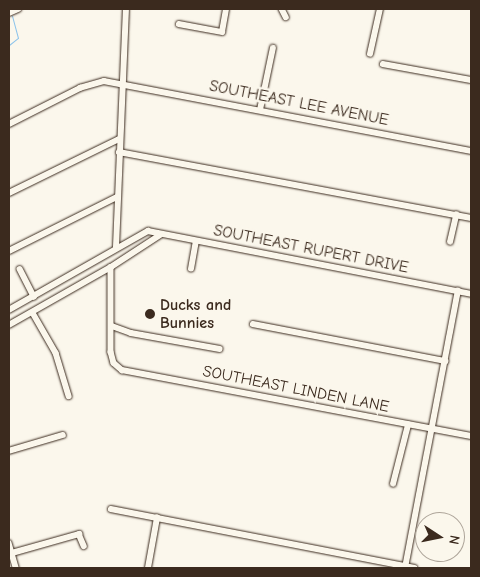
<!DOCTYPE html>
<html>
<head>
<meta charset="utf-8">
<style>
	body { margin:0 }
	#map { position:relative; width:480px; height:577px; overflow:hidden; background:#fbf7ec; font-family:"Comic Neue",sans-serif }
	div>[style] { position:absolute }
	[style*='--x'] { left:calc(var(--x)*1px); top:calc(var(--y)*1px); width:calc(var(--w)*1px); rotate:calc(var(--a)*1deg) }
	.stream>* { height:1px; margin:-0.5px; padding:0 0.5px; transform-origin:0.5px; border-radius:0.5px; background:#8dc4eb }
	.roads { filter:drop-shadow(0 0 1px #3b2a1e) drop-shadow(0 0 1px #3b2a1e) }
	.minor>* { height:5.5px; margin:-2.75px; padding:0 2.75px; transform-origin:2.75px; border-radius:2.75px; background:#fbf7ec }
	.dots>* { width:14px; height:14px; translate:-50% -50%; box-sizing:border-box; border:2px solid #fbf7ec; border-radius:50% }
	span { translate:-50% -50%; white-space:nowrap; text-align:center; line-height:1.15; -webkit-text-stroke:5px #fbf7ec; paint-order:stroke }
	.street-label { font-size:16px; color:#3b2a1e }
	.poi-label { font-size:16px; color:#3b2a1e; font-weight:700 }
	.left { translate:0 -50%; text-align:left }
	.frame { position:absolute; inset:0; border:10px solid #3b2a1e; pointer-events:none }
	.north { position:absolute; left:415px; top:512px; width:50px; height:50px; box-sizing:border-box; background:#fbf7ec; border:1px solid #aea59a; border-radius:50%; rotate:101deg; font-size:14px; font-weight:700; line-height:20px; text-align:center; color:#3b2a1e }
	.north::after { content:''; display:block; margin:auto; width:18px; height:22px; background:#3b2a1e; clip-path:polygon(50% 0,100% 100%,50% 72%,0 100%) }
</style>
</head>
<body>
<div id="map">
	<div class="stream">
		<i style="--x:9;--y:45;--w:11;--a:-38"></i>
		<i style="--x:18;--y:38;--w:23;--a:-105"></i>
	</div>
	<div class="roads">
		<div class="minor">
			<i style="--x:282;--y:9;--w:9;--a:63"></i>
			<i style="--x:9;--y:13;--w:10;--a:-24"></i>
			<i style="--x:179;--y:24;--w:44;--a:10.5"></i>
			<i style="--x:222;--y:32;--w:23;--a:-80"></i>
			<i style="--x:370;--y:54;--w:46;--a:-77.5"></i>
			<i style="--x:383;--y:64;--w:89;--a:10.3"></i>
			<i style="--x:260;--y:110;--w:63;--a:-78.2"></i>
			<i style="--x:9;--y:124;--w:80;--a:-26.9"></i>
			<i style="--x:80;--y:88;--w:25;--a:-16"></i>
			<i style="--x:104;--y:81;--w:374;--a:10.8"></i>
			<i style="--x:119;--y:152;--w:358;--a:10.6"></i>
			<i style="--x:9;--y:193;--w:123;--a:-26.1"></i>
			<i style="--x:450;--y:242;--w:28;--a:-77"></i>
			<i style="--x:116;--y:247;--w:238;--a:-87.6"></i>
			<i style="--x:9;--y:251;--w:121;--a:-26.6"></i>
			<i style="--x:111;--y:267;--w:85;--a:90"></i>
			<i style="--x:111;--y:352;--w:11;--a:75"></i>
			<i style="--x:114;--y:363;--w:11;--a:41"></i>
			<i style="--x:122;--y:370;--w:355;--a:10.7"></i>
			<i style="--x:20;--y:269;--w:31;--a:63"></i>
			<i style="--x:191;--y:269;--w:28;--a:-80"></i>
			<i style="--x:9;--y:310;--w:160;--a:-29.6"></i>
			<i style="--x:148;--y:231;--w:329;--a:11"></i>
			<i style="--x:33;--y:313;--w:46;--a:60.1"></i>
			<i style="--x:56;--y:353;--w:45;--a:73.2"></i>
			<i style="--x:253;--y:324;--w:196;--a:10.9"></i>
			<i style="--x:9;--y:325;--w:117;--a:-29.6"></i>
			<i style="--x:111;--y:267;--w:59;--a:-33.1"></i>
			<i style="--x:112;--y:326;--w:20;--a:20"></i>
			<i style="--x:131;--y:333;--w:90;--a:10.2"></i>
			<i style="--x:9;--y:451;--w:56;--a:-16.5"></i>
			<i style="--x:393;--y:484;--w:61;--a:-75.7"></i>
			<i style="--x:111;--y:509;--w:309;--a:11"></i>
			<i style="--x:9;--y:543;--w:26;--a:74"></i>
			<i style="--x:12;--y:553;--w:70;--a:-15.8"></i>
			<i style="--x:79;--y:534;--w:13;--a:67"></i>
			<i style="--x:148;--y:568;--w:51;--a:-79.8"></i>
			<i style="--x:405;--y:568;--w:282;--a:-79.2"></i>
		</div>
	</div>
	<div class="dots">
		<i style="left:150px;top:314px;background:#3b2a1e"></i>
	</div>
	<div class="street-label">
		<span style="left:299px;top:103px;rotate:11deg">SOUTHEAST LEE AVENUE</span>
		<span style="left:311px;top:249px;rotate:11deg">SOUTHEAST RUPERT DRIVE</span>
		<span style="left:296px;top:389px;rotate:11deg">SOUTHEAST LINDEN LANE</span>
	</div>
	<div class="poi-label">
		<span class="left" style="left:160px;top:314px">Ducks and<br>Bunnies</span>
	</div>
	<div class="frame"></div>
	<div class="north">N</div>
</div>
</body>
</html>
